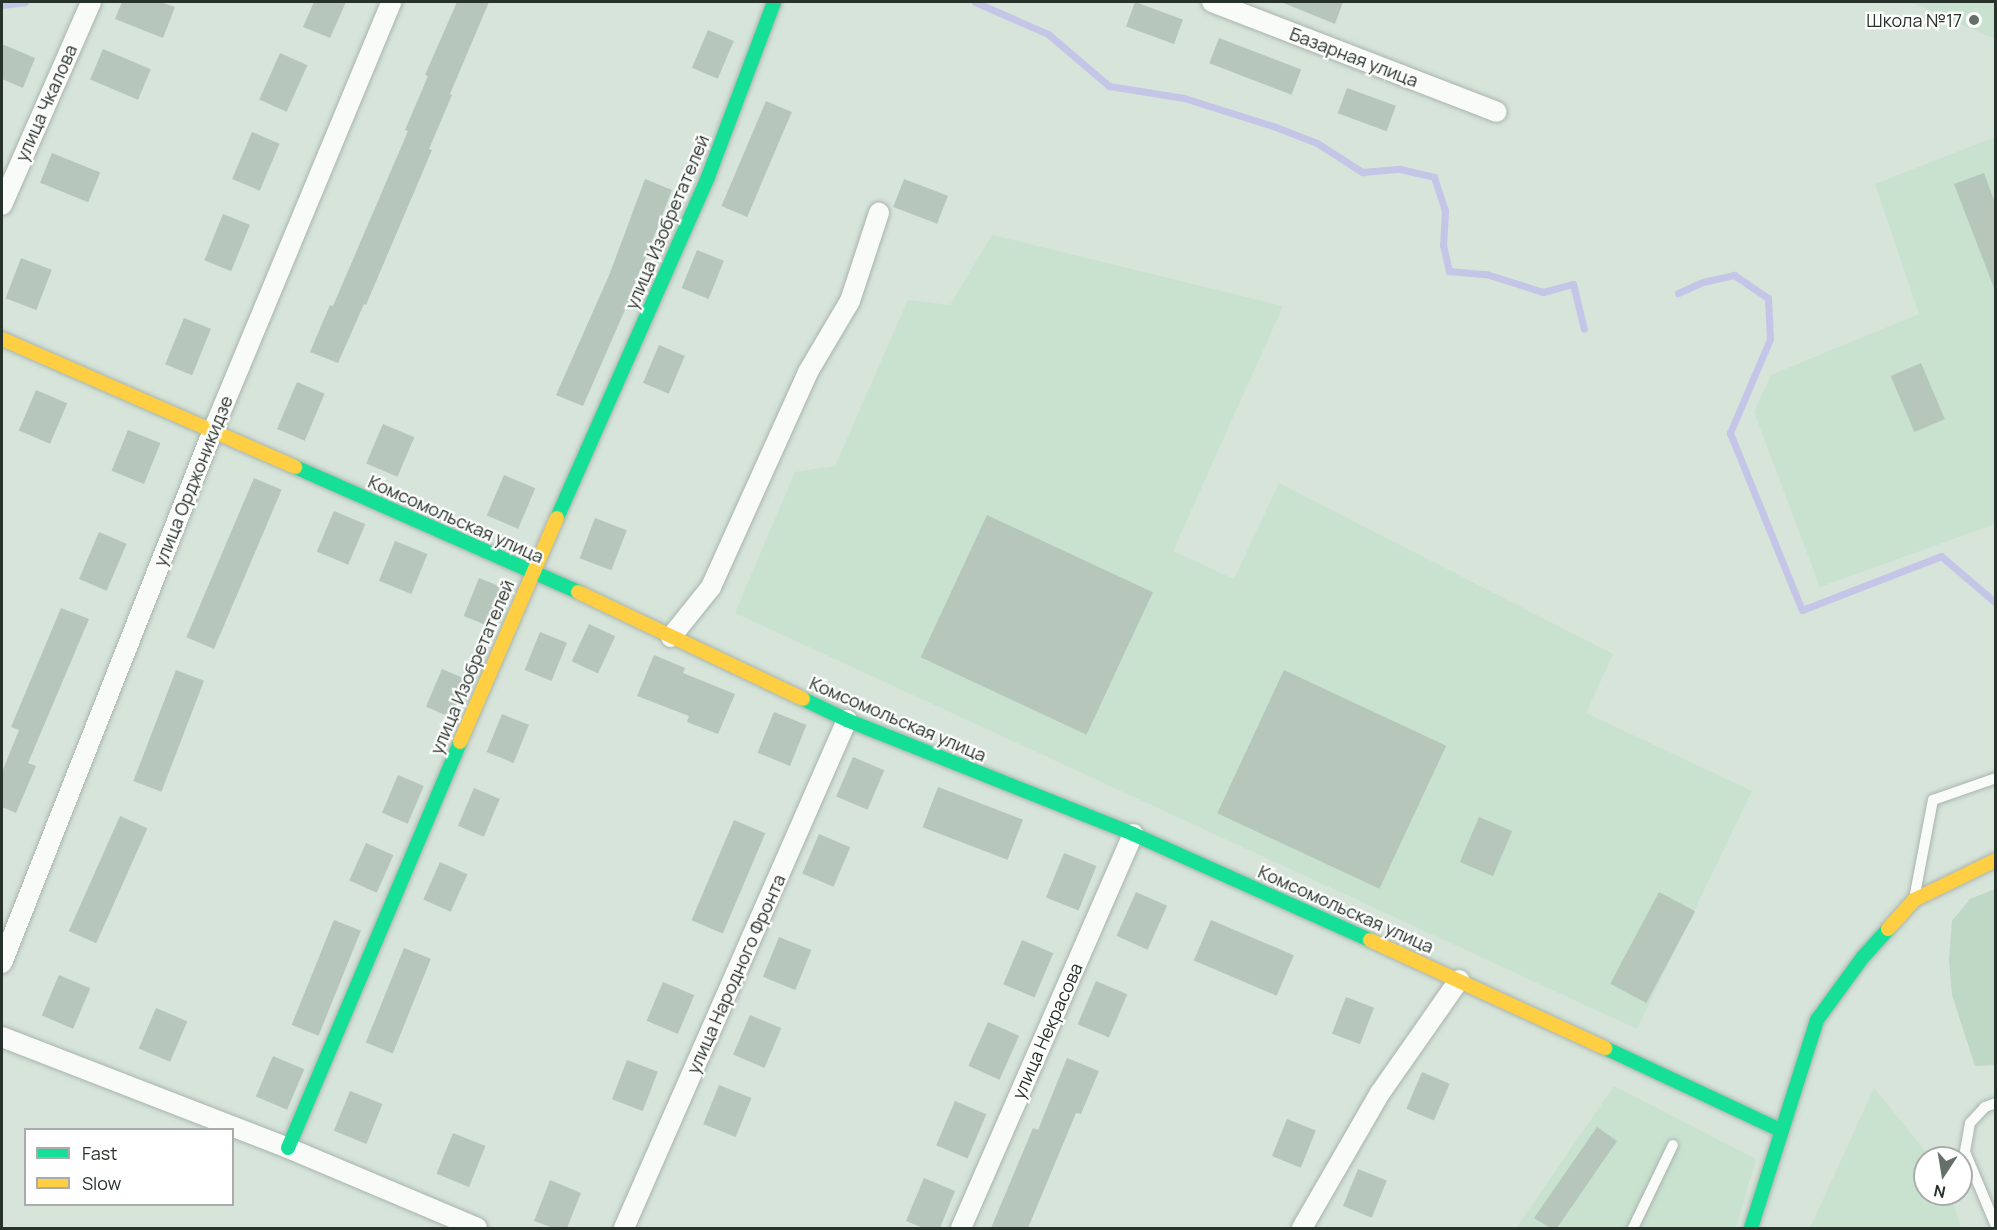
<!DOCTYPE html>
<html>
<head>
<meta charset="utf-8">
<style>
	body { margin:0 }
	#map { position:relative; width:1997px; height:1230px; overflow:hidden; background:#d6e4da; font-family:Manrope,sans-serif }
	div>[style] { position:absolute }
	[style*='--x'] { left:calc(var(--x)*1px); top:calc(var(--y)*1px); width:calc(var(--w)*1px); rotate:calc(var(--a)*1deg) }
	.built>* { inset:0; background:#c9e2d0 }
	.green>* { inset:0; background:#bed8c5 }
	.stream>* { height:7px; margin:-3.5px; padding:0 3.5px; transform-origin:3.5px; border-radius:3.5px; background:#c5c5e8 }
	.building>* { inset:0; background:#b6c6bb; transform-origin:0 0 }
	.roads { filter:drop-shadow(0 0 2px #a9b4ac) drop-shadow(0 0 2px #a9b4ac) }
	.lane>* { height:10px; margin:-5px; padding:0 5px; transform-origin:5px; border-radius:5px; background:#f9fbf9 }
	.street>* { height:20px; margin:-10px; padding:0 10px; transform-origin:10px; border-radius:10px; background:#f9fbf9 }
	.fast>* { height:14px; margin:-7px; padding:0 7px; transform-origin:7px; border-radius:7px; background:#16e098 }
	.slow>* { height:14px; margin:-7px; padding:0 7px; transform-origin:7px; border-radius:7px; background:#ffcf43 }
	.dots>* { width:16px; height:16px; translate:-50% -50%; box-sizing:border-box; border:3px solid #fff; border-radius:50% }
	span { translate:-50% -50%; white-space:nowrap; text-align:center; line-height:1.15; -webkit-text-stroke:4.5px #fff; paint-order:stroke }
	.poi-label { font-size:18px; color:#27322a }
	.right { translate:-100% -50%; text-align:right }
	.street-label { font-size:18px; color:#27322a }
	.frame { position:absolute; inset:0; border:3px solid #27322a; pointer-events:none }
	.legend { position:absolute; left:24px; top:1128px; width:210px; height:78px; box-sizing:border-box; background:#fff; border:2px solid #a9adaa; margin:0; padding:8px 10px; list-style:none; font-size:18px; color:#27322a }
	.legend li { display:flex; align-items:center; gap:12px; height:30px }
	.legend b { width:30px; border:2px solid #a9adaa }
	.north { position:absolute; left:1913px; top:1146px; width:60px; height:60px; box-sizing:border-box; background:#fff; border:2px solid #a9adaa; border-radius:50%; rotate:192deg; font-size:16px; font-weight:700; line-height:24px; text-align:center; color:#27322a }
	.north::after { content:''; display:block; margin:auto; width:21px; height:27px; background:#647068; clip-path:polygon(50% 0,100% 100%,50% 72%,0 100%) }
</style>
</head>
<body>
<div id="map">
	<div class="built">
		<i style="clip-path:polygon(1910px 2px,1995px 2px,1995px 39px)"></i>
		<i style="clip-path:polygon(1995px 137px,1995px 524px,1820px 587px,1754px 412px,1771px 375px,1919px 314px,1875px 184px)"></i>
		<i style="clip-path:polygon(992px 235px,1283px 306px,1173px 551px,1234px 579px,1279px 483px,1613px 654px,1586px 713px,1752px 791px,1637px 1029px,735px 613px,795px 472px,835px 466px,908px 300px,950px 305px)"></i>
		<i style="clip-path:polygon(1614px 1086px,1756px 1159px,1736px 1228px,1516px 1228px)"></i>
		<i style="clip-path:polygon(1874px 1088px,1931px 1158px,1925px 1158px,1925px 1194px,1950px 1194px,1961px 1228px,1810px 1228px)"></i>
	</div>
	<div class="green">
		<i style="clip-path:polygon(1995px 889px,1995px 1065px,1975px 1066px,1952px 995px,1949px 959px,1952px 921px,1970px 899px)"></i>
	</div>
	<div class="stream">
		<i style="--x:975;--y:2;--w:80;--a:23.7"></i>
		<i style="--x:1048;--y:34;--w:80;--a:40.4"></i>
		<i style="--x:1109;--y:86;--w:76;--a:9.1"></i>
		<i style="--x:1184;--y:98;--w:93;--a:17.5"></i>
		<i style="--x:1273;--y:126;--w:47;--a:21.1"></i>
		<i style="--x:1317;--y:143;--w:54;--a:32.8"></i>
		<i style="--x:1362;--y:172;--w:38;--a:-5"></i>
		<i style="--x:1400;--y:169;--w:35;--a:13"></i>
		<i style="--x:1434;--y:177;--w:35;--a:72"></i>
		<i style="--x:1445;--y:210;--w:35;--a:93"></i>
		<i style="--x:1443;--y:245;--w:27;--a:77"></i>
		<i style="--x:1449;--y:271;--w:37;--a:5"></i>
		<i style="--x:1486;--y:274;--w:60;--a:17.5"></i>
		<i style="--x:1543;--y:292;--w:31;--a:-15"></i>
		<i style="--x:1573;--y:284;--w:46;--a:76.3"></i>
		<i style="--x:2;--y:5;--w:23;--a:-7"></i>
		<i style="--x:1678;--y:293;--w:27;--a:-24"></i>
		<i style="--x:1703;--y:282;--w:32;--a:-13"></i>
		<i style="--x:1734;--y:275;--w:41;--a:34.1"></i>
		<i style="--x:1768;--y:298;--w:41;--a:87.2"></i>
		<i style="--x:1770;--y:339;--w:102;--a:113.1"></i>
		<i style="--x:1730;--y:433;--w:191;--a:67.9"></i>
		<i style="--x:1802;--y:610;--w:149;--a:-21.2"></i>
		<i style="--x:1941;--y:556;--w:72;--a:40.5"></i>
	</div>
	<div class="building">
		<i style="clip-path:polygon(122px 2px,160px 2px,175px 7px,163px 38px,115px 19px)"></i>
		<i style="clip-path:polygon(314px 2px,346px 2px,330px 38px,303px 27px)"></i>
		<i style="clip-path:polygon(457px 2px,489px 2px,450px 94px,452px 95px,429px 149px,432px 150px,366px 305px,364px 304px,338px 363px,310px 352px,330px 305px,333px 306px,408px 131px,405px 130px,428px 76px,425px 75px)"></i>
		<i style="left:1135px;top:2px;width:51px;height:26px;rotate:20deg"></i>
		<i style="clip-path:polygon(1281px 2px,1343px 2px,1335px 24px)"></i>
		<i style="left:708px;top:30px;width:28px;height:41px;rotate:23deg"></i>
		<i style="left:1219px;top:38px;width:88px;height:27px;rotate:21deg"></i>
		<i style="clip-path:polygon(2px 44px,35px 58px,23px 88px,2px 79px)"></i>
		<i style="left:103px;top:49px;width:52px;height:33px;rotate:23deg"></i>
		<i style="left:280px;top:53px;width:30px;height:51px;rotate:24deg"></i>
		<i style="left:1347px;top:88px;width:52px;height:27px;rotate:20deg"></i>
		<i style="left:766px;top:101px;width:28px;height:114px;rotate:23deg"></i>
		<i style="left:252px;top:132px;width:30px;height:51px;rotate:23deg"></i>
		<i style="left:52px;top:153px;width:52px;height:32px;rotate:22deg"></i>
		<i style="clip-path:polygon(1984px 173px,1995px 203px,1994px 288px,1954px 184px)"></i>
		<i style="clip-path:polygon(645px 179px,672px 190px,628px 303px,583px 406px,556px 395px,610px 273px)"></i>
		<i style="left:904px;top:179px;width:47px;height:30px;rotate:21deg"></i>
		<i style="left:223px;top:214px;width:29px;height:50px;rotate:22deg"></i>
		<i style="left:697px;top:250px;width:29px;height:41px;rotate:22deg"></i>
		<i style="left:21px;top:258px;width:33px;height:43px;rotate:21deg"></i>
		<i style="left:184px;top:318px;width:29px;height:50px;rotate:22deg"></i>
		<i style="left:659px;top:345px;width:28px;height:41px;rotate:23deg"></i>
		<i style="left:1921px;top:363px;width:61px;height:33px;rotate:67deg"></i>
		<i style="left:297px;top:382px;width:30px;height:51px;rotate:23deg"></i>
		<i style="left:36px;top:390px;width:34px;height:44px;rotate:23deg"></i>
		<i style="left:383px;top:424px;width:34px;height:43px;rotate:23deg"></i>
		<i style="left:128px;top:430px;width:35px;height:44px;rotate:22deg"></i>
		<i style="left:504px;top:475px;width:34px;height:44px;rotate:23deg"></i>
		<i style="left:254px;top:478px;width:30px;height:173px;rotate:23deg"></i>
		<i style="left:334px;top:511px;width:34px;height:44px;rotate:23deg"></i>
		<i style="left:987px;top:515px;width:183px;height:157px;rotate:25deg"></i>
		<i style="left:595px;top:518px;width:34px;height:43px;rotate:21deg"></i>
		<i style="left:99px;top:532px;width:30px;height:51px;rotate:23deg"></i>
		<i style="left:395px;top:541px;width:35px;height:43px;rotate:22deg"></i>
		<i style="left:479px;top:578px;width:29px;height:41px;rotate:22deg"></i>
		<i style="clip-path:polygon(61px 608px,89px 619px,28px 763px,36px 766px,16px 813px,2px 807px,2px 772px,19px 730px,11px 727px)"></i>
		<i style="left:589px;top:624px;width:29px;height:41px;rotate:25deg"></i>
		<i style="left:540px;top:632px;width:29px;height:41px;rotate:22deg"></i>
		<i style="clip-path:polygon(654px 655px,685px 668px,683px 673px,735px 694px,718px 734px,687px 722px,689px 716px,637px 696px)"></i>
		<i style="left:442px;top:669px;width:28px;height:41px;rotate:23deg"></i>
		<i style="left:176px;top:670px;width:30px;height:119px;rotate:21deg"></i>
		<i style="left:1284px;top:670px;width:179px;height:158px;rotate:25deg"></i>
		<i style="left:774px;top:712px;width:35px;height:44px;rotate:22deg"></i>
		<i style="left:502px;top:714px;width:29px;height:41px;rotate:22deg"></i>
		<i style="left:853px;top:757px;width:34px;height:43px;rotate:23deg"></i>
		<i style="left:398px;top:775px;width:28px;height:41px;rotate:23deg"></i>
		<i style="left:938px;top:787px;width:91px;height:43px;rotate:21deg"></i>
		<i style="left:474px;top:788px;width:28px;height:41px;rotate:23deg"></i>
		<i style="left:120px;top:816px;width:30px;height:126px;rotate:24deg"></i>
		<i style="left:1479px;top:817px;width:36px;height:49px;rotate:23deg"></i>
		<i style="left:734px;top:820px;width:34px;height:109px;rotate:23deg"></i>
		<i style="left:819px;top:834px;width:34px;height:43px;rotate:23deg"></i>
		<i style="left:366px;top:843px;width:30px;height:41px;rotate:24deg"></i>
		<i style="left:1064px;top:853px;width:35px;height:48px;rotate:22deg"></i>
		<i style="left:440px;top:862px;width:30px;height:41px;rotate:24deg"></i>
		<i style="left:1136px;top:892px;width:34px;height:48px;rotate:24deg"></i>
		<i style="left:1659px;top:892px;width:41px;height:104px;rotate:28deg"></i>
		<i style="left:334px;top:920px;width:29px;height:113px;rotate:22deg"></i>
		<i style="left:1211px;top:920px;width:90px;height:44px;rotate:23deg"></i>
		<i style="left:779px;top:937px;width:35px;height:43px;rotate:22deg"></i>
		<i style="left:1022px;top:940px;width:34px;height:48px;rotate:23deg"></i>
		<i style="left:404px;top:948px;width:29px;height:102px;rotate:22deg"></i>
		<i style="left:59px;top:975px;width:34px;height:44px;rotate:23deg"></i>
		<i style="left:1096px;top:981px;width:34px;height:47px;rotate:23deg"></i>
		<i style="left:663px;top:982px;width:34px;height:42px;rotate:23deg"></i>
		<i style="left:1346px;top:997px;width:30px;height:39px;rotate:21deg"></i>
		<i style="left:156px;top:1008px;width:34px;height:44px;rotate:23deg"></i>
		<i style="left:750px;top:1015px;width:34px;height:43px;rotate:23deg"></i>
		<i style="left:988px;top:1022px;width:34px;height:48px;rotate:24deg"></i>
		<i style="left:273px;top:1056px;width:34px;height:44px;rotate:23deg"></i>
		<i style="clip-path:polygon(1067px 1058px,1099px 1071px,1081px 1114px,1076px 1113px,1028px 1228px,991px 1228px,1033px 1128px,1038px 1130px)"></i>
		<i style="left:627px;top:1060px;width:33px;height:42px;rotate:21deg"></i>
		<i style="left:1422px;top:1072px;width:30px;height:40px;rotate:23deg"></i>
		<i style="left:719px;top:1085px;width:35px;height:42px;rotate:22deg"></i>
		<i style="left:350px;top:1091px;width:35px;height:43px;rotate:22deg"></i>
		<i style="left:955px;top:1101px;width:34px;height:48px;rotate:23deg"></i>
		<i style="left:1287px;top:1119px;width:31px;height:40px;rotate:22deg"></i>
		<i style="clip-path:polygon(1597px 1127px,1617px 1141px,1557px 1228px,1550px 1228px,1534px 1218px)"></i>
		<i style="left:453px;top:1133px;width:35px;height:44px;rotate:22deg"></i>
		<i style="left:1358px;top:1169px;width:31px;height:40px;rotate:22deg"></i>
		<i style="clip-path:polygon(924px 1178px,955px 1191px,940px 1228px,923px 1228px,906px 1221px)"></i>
		<i style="clip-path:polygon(550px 1180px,581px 1193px,567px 1228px,553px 1228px,534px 1221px)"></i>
	</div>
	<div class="roads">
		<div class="lane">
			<i style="--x:1915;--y:894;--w:96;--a:-79.2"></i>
			<i style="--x:1933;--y:800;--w:67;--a:-19.2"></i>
			<i style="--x:1996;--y:1103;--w:12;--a:160"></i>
			<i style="--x:1985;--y:1107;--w:22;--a:133"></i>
			<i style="--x:1970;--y:1123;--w:29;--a:100"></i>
			<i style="--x:1965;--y:1152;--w:80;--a:67.3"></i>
			<i style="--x:1633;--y:1228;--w:92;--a:-64.3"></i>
		</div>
		<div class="street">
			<i style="--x:1212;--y:2;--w:305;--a:21.1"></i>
			<i style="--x:2;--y:205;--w:222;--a:-66.3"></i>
			<i style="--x:671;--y:637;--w:64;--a:-51.3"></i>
			<i style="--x:711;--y:587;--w:236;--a:-65.7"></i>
			<i style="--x:808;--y:372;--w:82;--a:-59.4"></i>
			<i style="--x:850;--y:301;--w:93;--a:-71.8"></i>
			<i style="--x:2;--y:963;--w:570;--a:-68.39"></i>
			<i style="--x:212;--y:433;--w:467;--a:-67.4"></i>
			<i style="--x:2;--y:1037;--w:307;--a:21.2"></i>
			<i style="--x:288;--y:1148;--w:205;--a:22.9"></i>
			<i style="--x:624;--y:1228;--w:555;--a:-66.3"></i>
			<i style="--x:961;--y:1228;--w:430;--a:-66.4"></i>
			<i style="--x:1302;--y:1228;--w:156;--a:-60"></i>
			<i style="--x:1380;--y:1093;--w:138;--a:-55"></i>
		</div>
		<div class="fast">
			<i style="--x:295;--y:467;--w:309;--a:23.8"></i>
			<i style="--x:557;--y:518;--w:373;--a:-66.1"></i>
			<i style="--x:708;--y:177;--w:187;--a:-69.3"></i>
			<i style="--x:803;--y:699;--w:49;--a:25.5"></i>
			<i style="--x:847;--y:720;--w:308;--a:21.7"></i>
			<i style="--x:1133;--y:834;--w:260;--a:24.1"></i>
			<i style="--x:1605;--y:1048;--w:195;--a:25.1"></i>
			<i style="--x:288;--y:1148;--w:441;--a:-67"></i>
			<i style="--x:1751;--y:1228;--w:218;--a:-72.4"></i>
			<i style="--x:1817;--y:1020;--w:78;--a:-53.9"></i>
			<i style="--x:1863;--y:957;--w:38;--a:-48"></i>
		</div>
		<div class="slow">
			<i style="--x:2;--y:339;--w:320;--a:23.6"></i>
			<i style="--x:578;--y:592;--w:249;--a:25.4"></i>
			<i style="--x:460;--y:742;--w:244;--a:-66.6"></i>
			<i style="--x:1888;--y:929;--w:39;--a:-48"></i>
			<i style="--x:1914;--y:900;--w:91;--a:-26"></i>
			<i style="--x:1370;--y:940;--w:259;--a:24.7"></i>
		</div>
	</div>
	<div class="dots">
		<i style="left:1974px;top:20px;background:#647068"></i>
	</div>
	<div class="poi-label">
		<span class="right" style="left:1962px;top:20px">Школа №17</span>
	</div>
	<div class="street-label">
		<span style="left:1354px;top:57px;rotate:21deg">Базарная улица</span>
		<span style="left:46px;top:103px;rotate:-66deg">улица Чкалова</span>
		<span style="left:667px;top:222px;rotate:-67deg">улица Изобретателей</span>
		<span style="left:193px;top:481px;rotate:-68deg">улица Орджоникидзе</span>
		<span style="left:456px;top:519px;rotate:24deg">Комсомольская улица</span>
		<span style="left:472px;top:667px;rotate:-67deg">улица Изобретателей</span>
		<span style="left:898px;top:719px;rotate:23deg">Комсомольская улица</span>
		<span style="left:1346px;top:909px;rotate:24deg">Комсомольская улица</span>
		<span style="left:736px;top:974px;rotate:-66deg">улица Народного Фронта</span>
		<span style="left:1047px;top:1031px;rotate:-66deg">улица Некрасова</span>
	</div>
	<div class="frame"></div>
	<ul class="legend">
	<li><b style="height:8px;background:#16e098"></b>Fast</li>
	<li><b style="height:8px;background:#ffcf43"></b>Slow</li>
	</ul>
	<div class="north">N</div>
</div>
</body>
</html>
